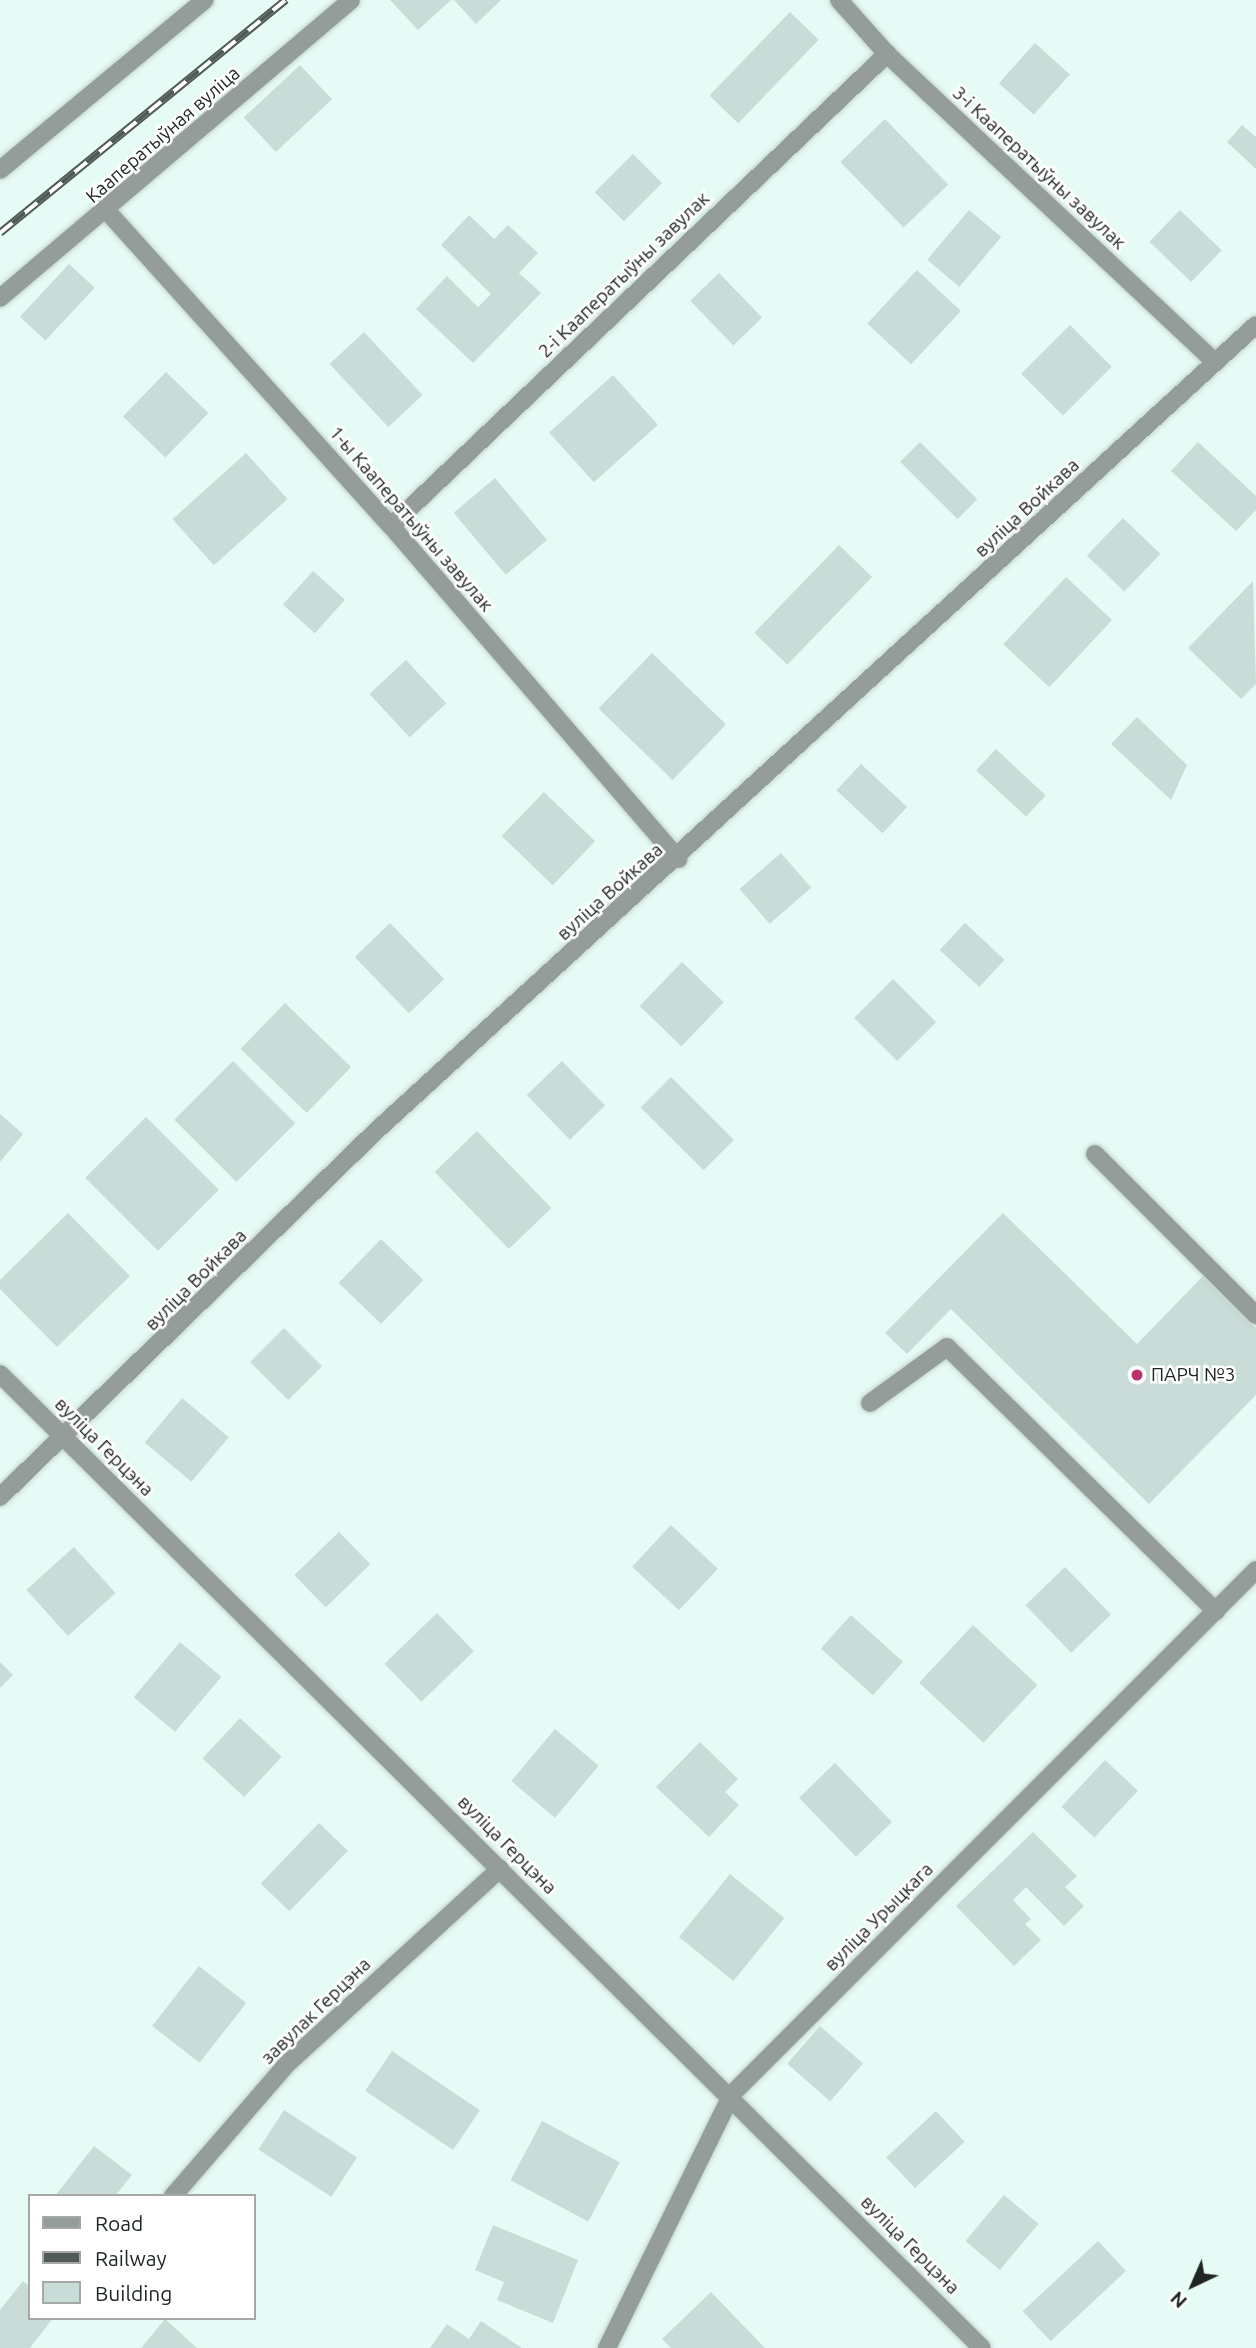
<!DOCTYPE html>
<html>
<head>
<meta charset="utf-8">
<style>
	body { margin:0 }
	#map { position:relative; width:1256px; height:2348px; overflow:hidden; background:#e7fbf6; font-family:Ubuntu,sans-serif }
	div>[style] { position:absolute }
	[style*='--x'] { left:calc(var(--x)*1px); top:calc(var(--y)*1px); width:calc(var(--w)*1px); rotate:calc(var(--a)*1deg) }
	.building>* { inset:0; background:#c9dcd7; transform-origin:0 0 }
	.roads { filter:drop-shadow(0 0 2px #c3d4d0) drop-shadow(0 0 2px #c3d4d0) }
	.service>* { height:18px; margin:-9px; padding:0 9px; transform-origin:9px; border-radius:9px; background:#959d9b }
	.minor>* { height:18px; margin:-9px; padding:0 9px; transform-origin:9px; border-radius:9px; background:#959d9b }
	.rail>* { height:8px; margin-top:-4px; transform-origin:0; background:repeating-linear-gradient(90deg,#fff 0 16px,#505a57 0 32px); box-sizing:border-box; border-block:2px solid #505a57 }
	.dots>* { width:19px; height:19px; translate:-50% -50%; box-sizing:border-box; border:4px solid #fff; border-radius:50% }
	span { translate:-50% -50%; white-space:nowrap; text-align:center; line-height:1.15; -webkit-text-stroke:5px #fff; paint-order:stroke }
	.street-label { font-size:19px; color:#1e2523 }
	.poi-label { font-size:19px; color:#1e2523 }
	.left { translate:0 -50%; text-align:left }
	.legend { position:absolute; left:28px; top:2194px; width:228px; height:126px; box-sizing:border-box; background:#fff; border:2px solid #a5a8a7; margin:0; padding:9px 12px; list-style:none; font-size:21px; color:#1e2523 }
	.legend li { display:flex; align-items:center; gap:14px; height:35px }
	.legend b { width:35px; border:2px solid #a5a8a7 }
	.north { position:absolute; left:1158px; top:2250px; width:70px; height:70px; -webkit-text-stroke:5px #fff; paint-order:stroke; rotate:224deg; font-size:19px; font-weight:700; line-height:28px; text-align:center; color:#1e2523 }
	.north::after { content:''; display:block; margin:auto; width:24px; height:32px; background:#1e2523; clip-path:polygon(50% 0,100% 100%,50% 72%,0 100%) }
</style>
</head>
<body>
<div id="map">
	<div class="building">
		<i style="clip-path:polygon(390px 0,451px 0,418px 30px)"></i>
		<i style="clip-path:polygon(454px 0,501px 0,476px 24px)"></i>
		<i style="left:790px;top:12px;width:40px;height:116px;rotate:44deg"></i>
		<i style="left:1035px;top:43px;width:47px;height:54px;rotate:42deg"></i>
		<i style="left:300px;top:65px;width:47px;height:77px;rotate:47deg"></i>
		<i style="left:885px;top:119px;width:91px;height:62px;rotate:46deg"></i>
		<i style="clip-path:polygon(1242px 125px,1256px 137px,1256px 169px,1227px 142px)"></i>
		<i style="left:633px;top:154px;width:41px;height:54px;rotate:45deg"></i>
		<i style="left:969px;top:210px;width:42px;height:65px;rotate:40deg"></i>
		<i style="left:1180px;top:210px;width:58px;height:44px;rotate:44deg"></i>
		<i style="clip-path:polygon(469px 215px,494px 239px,508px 225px,538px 253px,519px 273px,541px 293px,473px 363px,416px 309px,447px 276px,478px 307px,491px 294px,441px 245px)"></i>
		<i style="left:69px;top:264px;width:35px;height:72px;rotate:43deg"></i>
		<i style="left:917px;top:270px;width:60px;height:73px;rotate:43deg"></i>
		<i style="left:719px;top:273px;width:62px;height:40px;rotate:46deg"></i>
		<i style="left:1070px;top:325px;width:59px;height:69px;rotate:45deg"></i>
		<i style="left:364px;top:332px;width:86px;height:47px;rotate:47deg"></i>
		<i style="left:166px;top:372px;width:59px;height:62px;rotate:44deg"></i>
		<i style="left:613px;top:375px;width:67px;height:86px;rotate:48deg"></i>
		<i style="left:920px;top:442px;width:81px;height:28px;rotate:45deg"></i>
		<i style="clip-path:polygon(1198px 442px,1256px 496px,1256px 510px,1236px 531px,1171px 471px)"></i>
		<i style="left:246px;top:453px;width:62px;height:99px;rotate:48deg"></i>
		<i style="left:495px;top:478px;width:81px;height:54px;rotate:50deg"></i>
		<i style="left:1123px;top:518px;width:52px;height:52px;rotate:44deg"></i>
		<i style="left:839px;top:545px;width:46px;height:122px;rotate:44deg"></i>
		<i style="left:313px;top:571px;width:43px;height:45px;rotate:42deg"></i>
		<i style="left:1066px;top:577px;width:63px;height:92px;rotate:43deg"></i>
		<i style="clip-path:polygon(1253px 581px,1256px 684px,1241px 699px,1188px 648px)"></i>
		<i style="left:652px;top:653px;width:103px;height:77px;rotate:44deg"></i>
		<i style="left:406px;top:660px;width:59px;height:50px;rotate:47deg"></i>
		<i style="clip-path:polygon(1137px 717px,1187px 765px,1171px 800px,1111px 744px)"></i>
		<i style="left:996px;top:749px;width:68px;height:29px;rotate:43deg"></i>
		<i style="left:861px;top:764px;width:63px;height:36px;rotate:43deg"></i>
		<i style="left:544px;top:792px;width:71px;height:61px;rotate:44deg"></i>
		<i style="left:781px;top:853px;width:46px;height:55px;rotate:49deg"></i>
		<i style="left:390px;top:923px;width:78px;height:49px;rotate:46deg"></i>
		<i style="left:965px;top:923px;width:54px;height:37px;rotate:43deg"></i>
		<i style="left:682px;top:962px;width:58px;height:61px;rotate:44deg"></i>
		<i style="left:893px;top:979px;width:61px;height:55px;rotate:45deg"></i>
		<i style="left:285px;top:1003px;width:92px;height:64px;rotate:44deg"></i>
		<i style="left:233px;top:1061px;width:88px;height:83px;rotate:45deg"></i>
		<i style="left:562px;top:1061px;width:62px;height:49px;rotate:46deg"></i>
		<i style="left:671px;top:1077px;width:89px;height:43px;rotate:45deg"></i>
		<i style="clip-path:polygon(0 1114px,23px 1134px,0 1162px)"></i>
		<i style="left:146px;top:1117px;width:103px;height:86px;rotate:45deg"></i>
		<i style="left:477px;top:1131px;width:107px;height:59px;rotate:46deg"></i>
		<i style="clip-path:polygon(68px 1213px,130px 1276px,57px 1347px,0 1289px,0 1280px)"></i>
		<i style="clip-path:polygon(1003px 1213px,1137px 1344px,1203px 1276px,1256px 1328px,1256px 1395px,1149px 1504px,951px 1309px,907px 1354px,885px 1333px)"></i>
		<i style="left:381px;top:1239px;width:59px;height:61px;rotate:44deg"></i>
		<i style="left:284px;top:1328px;width:54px;height:48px;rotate:45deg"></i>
		<i style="left:182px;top:1398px;width:61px;height:58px;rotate:40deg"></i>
		<i style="left:671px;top:1525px;width:64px;height:57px;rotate:43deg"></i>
		<i style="left:339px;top:1532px;width:45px;height:62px;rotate:46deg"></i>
		<i style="left:74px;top:1547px;width:62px;height:64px;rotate:48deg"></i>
		<i style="left:1065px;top:1567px;width:66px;height:55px;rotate:46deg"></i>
		<i style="left:437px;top:1613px;width:53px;height:73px;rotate:46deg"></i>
		<i style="left:851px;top:1615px;width:70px;height:45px;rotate:42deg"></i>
		<i style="left:973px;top:1625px;width:88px;height:79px;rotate:43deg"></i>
		<i style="left:180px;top:1642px;width:54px;height:72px;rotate:40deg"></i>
		<i style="clip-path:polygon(0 1662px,13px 1675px,0 1688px)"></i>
		<i style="left:240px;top:1718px;width:57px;height:55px;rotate:43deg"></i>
		<i style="left:555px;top:1729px;width:57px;height:68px;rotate:40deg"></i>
		<i style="clip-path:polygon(700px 1742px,738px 1779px,725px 1792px,739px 1805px,709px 1837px,656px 1787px)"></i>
		<i style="left:1105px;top:1760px;width:45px;height:64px;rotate:43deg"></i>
		<i style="left:835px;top:1763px;width:82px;height:50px;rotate:46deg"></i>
		<i style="left:319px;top:1823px;width:40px;height:84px;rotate:44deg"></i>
		<i style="clip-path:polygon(1033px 1832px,1077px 1876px,1065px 1887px,1084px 1906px,1064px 1926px,1026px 1887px,1013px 1900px,1031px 1919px,1025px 1924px,1041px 1940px,1014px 1966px,956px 1906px)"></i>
		<i style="left:730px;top:1874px;width:70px;height:81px;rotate:39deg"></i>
		<i style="left:199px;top:1966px;width:60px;height:76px;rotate:38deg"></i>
		<i style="left:820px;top:2026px;width:57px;height:50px;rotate:41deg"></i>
		<i style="left:392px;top:2051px;width:106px;height:48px;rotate:34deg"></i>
		<i style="left:284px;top:2110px;width:87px;height:47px;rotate:33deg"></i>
		<i style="left:936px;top:2111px;width:42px;height:68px;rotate:47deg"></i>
		<i style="left:542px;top:2121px;width:88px;height:67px;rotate:28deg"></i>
		<i style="clip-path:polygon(94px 2146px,132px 2175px,115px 2196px,55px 2196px)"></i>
		<i style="left:1004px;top:2195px;width:45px;height:60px;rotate:40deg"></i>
		<i style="clip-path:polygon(493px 2225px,578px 2260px,553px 2323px,497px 2300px,504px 2282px,475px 2270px)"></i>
		<i style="left:1098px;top:2241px;width:41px;height:103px;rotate:47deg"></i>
		<i style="clip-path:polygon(23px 2281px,30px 2287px,30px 2318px,53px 2318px,30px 2348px,0 2348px,0 2310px)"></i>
		<i style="clip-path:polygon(711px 2292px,765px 2348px,671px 2348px,662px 2339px)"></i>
		<i style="clip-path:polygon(165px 2319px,197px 2348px,141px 2348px)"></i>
		<i style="clip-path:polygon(481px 2321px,522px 2348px,430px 2348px,447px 2324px,469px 2339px)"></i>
	</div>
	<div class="roads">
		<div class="service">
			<i style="--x:1095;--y:1154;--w:228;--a:45"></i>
			<i style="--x:870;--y:1403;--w:95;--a:-36"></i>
			<i style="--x:947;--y:1347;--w:377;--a:44.5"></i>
		</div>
		<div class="minor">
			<i style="--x:839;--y:0;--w:72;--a:48.4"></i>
			<i style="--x:887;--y:54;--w:450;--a:43.2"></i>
			<i style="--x:0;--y:170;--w:266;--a:-39.7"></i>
			<i style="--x:107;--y:211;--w:424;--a:48"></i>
			<i style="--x:391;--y:526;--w:440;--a:49.2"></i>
			<i style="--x:0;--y:298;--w:460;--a:-40.3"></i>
			<i style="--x:391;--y:526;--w:685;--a:-43.58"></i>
			<i style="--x:0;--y:1374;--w:1383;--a:44.77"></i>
			<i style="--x:0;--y:1497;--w:525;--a:-44.23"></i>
			<i style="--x:376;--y:1131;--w:1193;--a:-42.49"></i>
			<i style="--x:173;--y:2196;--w:174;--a:-49.2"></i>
			<i style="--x:287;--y:2064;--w:289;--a:-42.5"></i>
			<i style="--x:607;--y:2348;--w:283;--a:-63.8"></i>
			<i style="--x:732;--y:2094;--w:741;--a:-45"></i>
		</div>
	</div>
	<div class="rail">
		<i style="--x:0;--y:233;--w:369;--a:-39.2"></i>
	</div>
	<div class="dots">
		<i style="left:1137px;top:1375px;background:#ba316d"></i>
	</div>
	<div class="street-label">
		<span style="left:163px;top:135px;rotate:-41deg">Кааператыўная вуліца</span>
		<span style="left:1039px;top:168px;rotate:43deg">3-і Кааператыўны завулак</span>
		<span style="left:624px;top:275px;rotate:-44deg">2-і Кааператыўны завулак</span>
		<span style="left:1027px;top:508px;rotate:-43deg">вуліца Войкава</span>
		<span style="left:411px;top:519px;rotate:49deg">1-ы Кааператыўны завулак</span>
		<span style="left:610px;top:892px;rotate:-42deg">вуліца Войкава</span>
		<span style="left:196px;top:1280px;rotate:-45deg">вуліца Войкава</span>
		<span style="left:104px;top:1447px;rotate:45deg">вуліца Герцэна</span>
		<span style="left:507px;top:1845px;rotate:45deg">вуліца Герцэна</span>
		<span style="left:879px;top:1917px;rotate:-45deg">вуліца Урыцкага</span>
		<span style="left:316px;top:2011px;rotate:-44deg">завулак Герцэна</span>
		<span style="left:910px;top:2245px;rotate:45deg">вуліца Герцэна</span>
	</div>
	<div class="poi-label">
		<span class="left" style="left:1151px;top:1375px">ПАРЧ №3</span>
	</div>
	<ul class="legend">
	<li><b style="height:9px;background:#959d9b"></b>Road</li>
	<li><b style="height:9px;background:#505a57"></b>Railway</li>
	<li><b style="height:19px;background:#c9dcd7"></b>Building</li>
	</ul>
	<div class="north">N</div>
</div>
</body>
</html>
